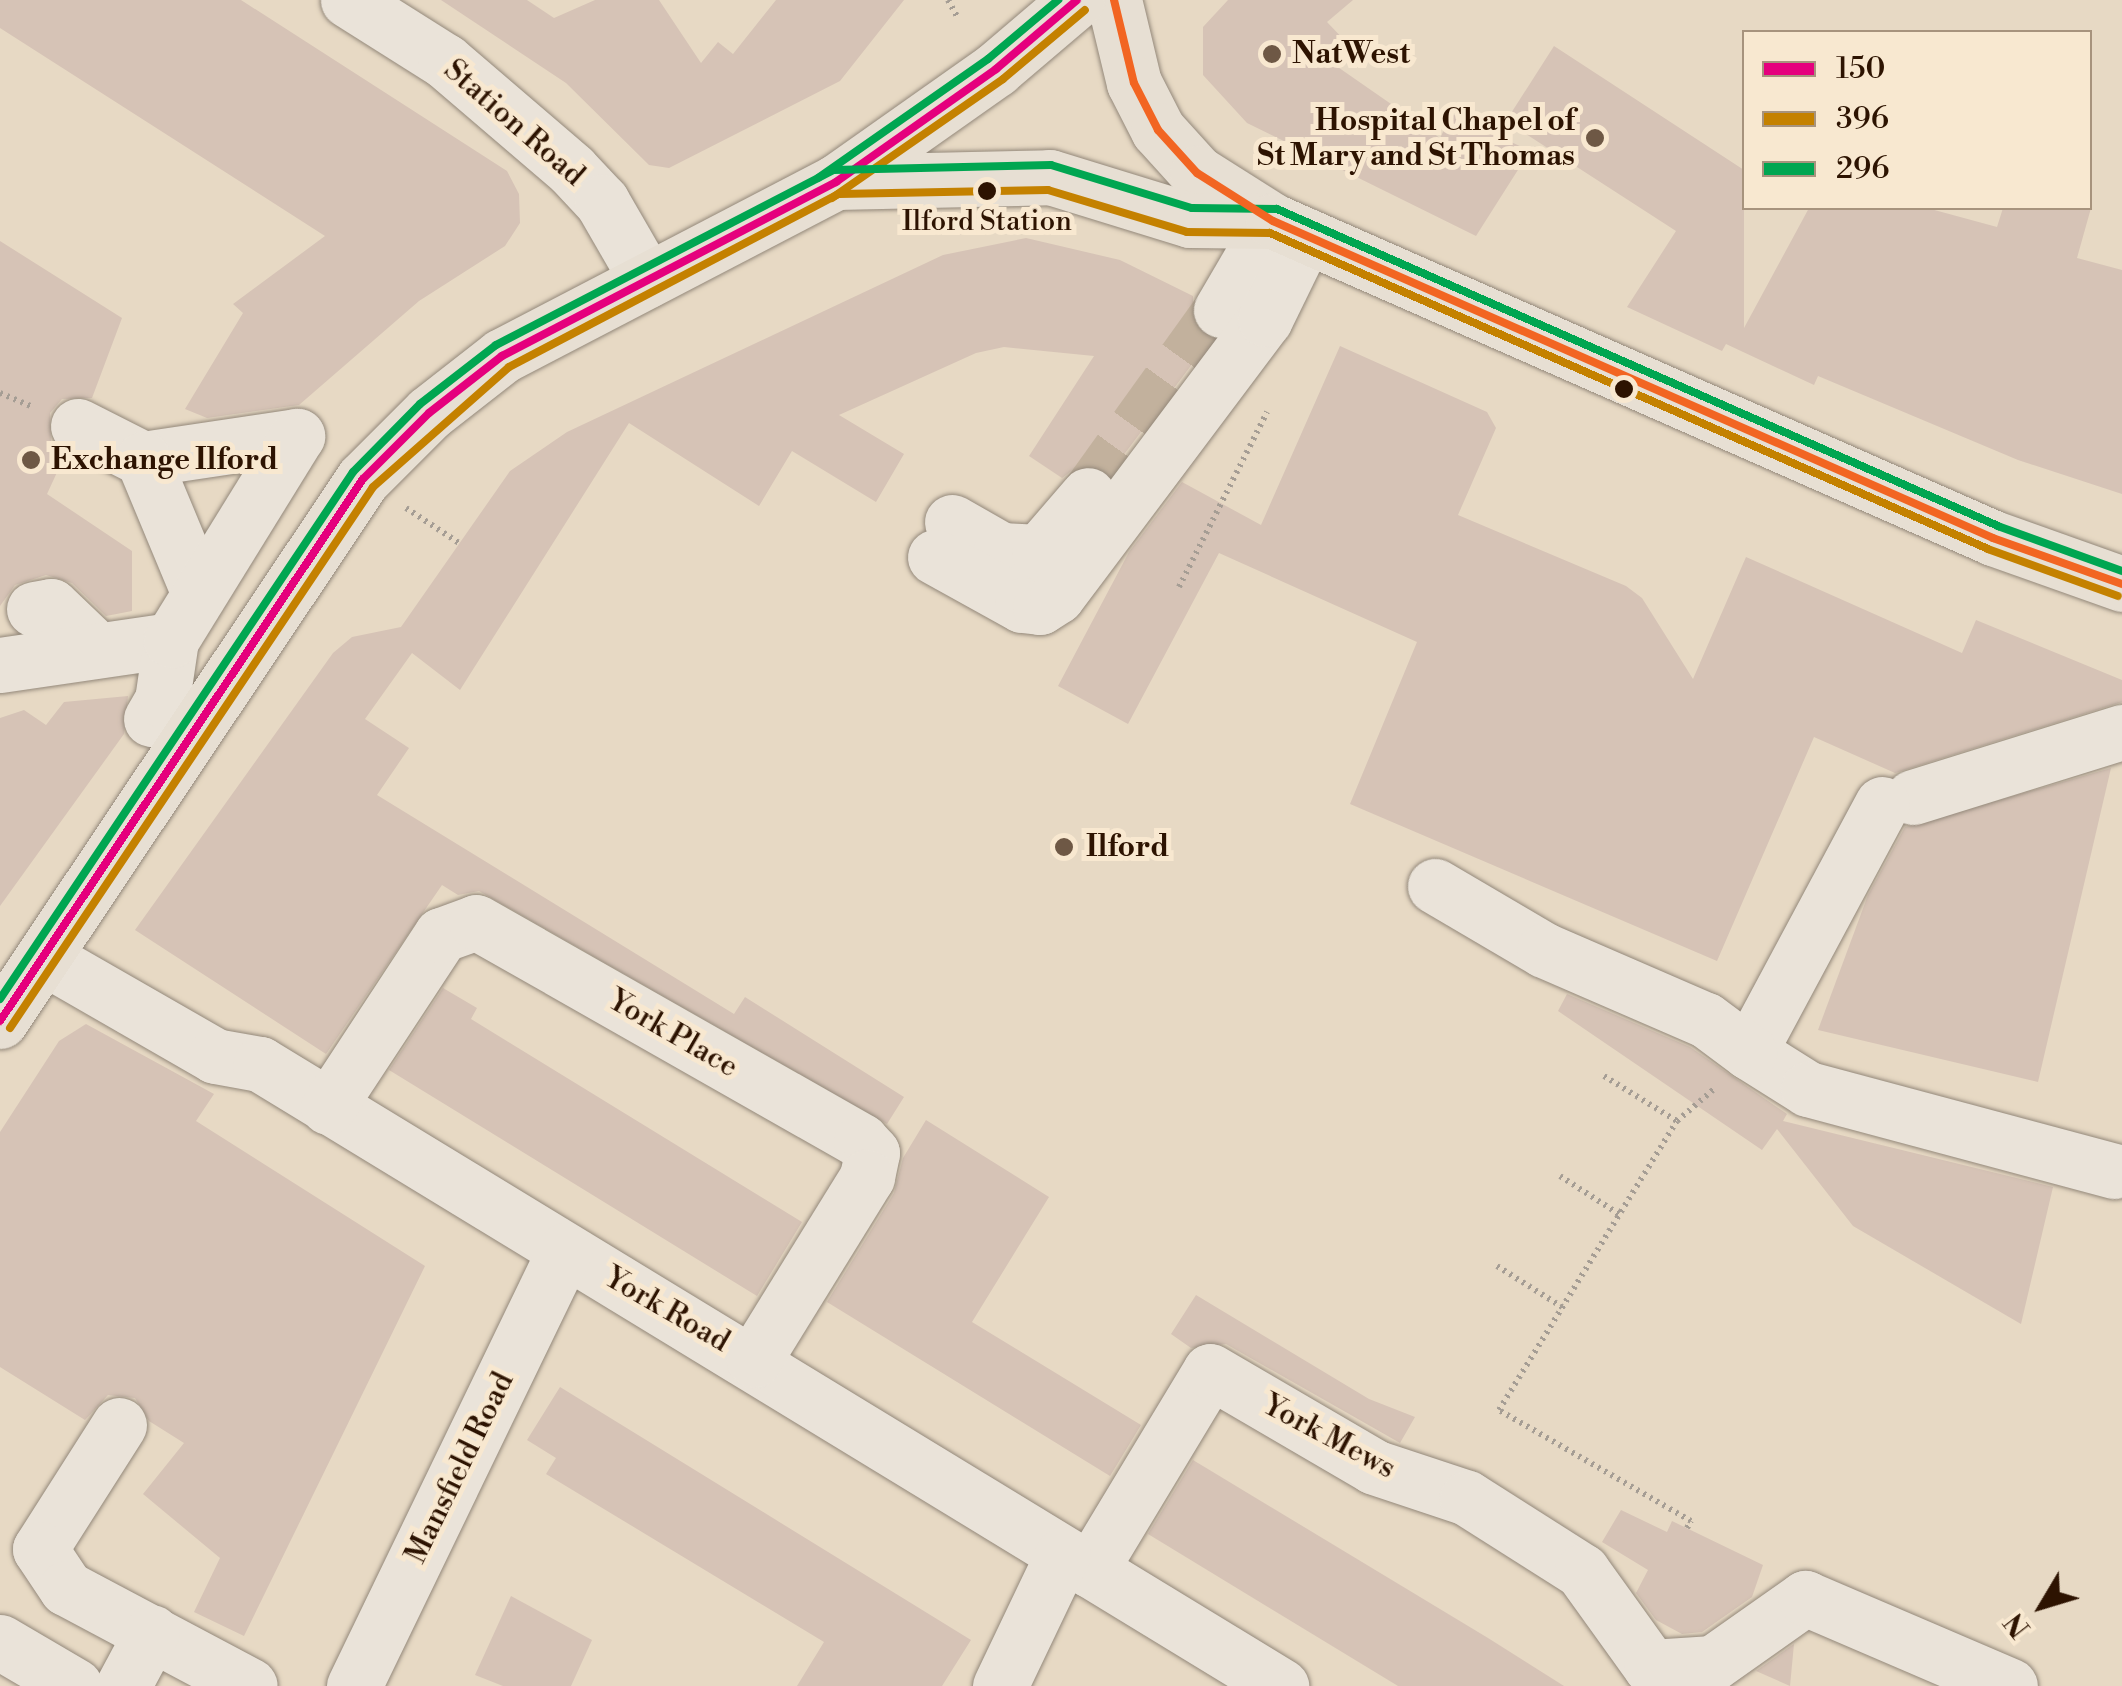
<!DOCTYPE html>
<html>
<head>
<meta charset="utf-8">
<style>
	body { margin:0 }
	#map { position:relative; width:2122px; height:1686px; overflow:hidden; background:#e7d9c4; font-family:"Libre Bodoni",serif }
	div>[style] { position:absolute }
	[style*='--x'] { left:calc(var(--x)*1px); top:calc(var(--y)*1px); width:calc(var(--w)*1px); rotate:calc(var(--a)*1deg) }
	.building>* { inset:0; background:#d6c3b6 }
	.minor-tunnel>* { height:55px; margin-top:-27.5px; transform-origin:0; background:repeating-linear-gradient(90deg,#c2b19d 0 55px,transparent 0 83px) }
	.path>* { height:6px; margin-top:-3px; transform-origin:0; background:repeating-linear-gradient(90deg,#a59d94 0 2.5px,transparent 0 7.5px) }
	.roads { filter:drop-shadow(0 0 2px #93887a) drop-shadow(0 0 2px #93887a) }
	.minor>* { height:55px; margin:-27.5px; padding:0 27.5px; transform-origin:27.5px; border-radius:27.5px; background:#eae3d9 }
	.major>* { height:55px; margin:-27.5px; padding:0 27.5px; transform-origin:27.5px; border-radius:27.5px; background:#e7dfd3 }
	.bus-1>* { height:8px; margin:-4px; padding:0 4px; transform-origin:4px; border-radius:4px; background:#e5007d }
	.bus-2>* { height:8px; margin:-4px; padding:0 4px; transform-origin:4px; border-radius:4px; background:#c48100 }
	.bus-3>* { height:8px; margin:-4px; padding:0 4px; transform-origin:4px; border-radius:4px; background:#00a651 }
	.bus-4>* { height:8px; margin:-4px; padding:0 4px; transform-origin:4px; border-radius:4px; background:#f26522 }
	.dots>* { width:28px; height:28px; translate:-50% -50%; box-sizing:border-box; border:5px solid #f8e8d0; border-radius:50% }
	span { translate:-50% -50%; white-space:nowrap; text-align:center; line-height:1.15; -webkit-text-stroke:10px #f8e8d0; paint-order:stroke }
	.bus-label { font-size:28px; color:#2d1301 }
	.poi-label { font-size:30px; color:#2d1301; font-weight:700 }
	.left { translate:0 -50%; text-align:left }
	.right { translate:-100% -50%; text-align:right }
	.street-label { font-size:30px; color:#2d1301 }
	.legend { position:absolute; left:1742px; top:30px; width:350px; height:180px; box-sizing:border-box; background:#f8e8d0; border:2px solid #a7937d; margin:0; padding:12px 18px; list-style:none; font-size:30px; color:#2d1301 }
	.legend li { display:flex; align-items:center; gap:20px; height:50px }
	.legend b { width:50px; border:2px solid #a7937d }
	.north { position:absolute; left:1992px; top:1556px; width:100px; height:100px; -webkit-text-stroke:8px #f8e8d0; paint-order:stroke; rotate:232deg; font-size:28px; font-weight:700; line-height:40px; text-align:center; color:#2d1301 }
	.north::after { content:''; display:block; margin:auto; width:35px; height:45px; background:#2d1301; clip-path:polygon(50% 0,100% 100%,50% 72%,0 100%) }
</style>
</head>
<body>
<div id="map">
	<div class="building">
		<i style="clip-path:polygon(0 0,241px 0,507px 171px,519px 194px,520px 223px,505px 246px,419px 301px,299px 405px,207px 418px,185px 409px,243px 313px,233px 304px,325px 236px,0 28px)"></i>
		<i style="clip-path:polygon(441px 0,527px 0,554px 18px,595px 0,659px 0,701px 63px,718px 42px,733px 54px,776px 0,904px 0,840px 81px,669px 168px,649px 165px,566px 83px)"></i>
		<i style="clip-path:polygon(1228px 0,1353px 0,1327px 22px,1349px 45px,1332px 63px,1440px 138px,1452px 114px,1530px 151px,1476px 236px,1247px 123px,1203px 75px,1203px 27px)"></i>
		<i style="clip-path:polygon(1554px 46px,1744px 170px,1744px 328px,1809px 208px,1927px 208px,1997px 227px,2003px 208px,2091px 208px,2077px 258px,2122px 270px,2122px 494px,2018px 460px,1818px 376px,1814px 385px,1726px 344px,1722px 351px,1627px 307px,1676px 231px,1506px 121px)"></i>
		<i style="clip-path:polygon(1026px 238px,1120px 260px,1193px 296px,1193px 325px,1211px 339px,1110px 473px,1079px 465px,1062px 478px,1029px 456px,1094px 356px,1004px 347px,976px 353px,839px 415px,904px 454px,876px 502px,792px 451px,759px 506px,629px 423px,460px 690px,412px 653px,365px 719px,409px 748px,377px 795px,734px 1014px,745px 997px,904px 1097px,887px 1124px,479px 891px,458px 895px,442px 885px,326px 1054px,135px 930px,333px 653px,352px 637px,401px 627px,510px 471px,567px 432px,943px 255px)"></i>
		<i style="clip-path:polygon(0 241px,122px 318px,92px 398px,62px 399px,50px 413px,51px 442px,65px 455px,47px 494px,132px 551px,132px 611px,106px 616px,72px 583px,46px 575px,15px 585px,0 606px)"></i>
		<i style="clip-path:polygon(1340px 346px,1487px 412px,1496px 428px,1458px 515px,1626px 586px,1642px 598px,1693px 679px,1746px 557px,1962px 653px,1976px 620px,2122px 680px,2122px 702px,1895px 773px,1814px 737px,1717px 961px,1350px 804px,1417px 642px,1219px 553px,1128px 724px,1058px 686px,1129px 552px,1182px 482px,1261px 525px)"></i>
		<i style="clip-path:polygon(128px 696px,124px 734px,0 906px,0 718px,24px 710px,46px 725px,64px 702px)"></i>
		<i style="clip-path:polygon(2111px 768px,2038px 1082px,1818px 1030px,1868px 895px,1905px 827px)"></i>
		<i style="clip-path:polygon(443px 988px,477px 1008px,471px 1019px,802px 1222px,757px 1296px,389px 1070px)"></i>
		<i style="clip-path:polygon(1567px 994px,1690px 1047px,1787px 1114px,1783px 1121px,2053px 1187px,2021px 1324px,1853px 1226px,1777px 1129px,1762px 1150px,1558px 1011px)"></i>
		<i style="clip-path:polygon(86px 1024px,214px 1094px,196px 1121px,425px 1266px,244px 1636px,194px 1612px,220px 1558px,143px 1494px,184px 1443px,149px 1421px,135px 1398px,108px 1395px,85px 1420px,0 1367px,0 1132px,59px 1041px)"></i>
		<i style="clip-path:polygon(926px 1120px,1049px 1197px,972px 1322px,1141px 1425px,1110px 1476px,827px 1302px,894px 1193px,903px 1158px)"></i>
		<i style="clip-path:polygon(1196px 1295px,1369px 1399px,1415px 1417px,1400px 1443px,1226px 1344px,1191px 1348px,1171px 1334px)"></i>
		<i style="clip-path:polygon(560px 1387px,971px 1640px,942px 1686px,797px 1686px,824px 1642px,546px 1474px,556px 1458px,527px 1440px)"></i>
		<i style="clip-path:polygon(1193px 1460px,1488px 1638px,1564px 1686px,1398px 1686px,1148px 1534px)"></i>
		<i style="clip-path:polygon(1621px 1510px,1667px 1532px,1672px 1521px,1763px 1565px,1752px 1597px,1702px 1632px,1682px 1634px,1656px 1620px,1636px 1593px,1648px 1570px,1602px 1542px)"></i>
		<i style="clip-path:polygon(511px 1596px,592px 1640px,571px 1686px,503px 1686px,475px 1675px)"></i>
		<i style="clip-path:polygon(1794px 1644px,1790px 1686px,1756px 1671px)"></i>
	</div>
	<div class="minor-tunnel">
		<i style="--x:1088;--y:495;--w:228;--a:-54.3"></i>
	</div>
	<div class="path">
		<i style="--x:948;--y:0;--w:18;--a:61"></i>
		<i style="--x:0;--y:393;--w:34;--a:23"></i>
		<i style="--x:406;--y:508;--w:64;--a:33.4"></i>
		<i style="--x:1179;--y:587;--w:196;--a:-63.3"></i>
		<i style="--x:1604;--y:1076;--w:86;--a:31.7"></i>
		<i style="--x:1560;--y:1176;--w:70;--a:32.8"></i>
		<i style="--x:1497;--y:1266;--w:77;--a:32.2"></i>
		<i style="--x:1687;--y:1528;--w:8;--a:-60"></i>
		<i style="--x:1691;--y:1521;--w:222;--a:-150"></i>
		<i style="--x:1499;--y:1410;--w:339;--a:-58.4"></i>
		<i style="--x:1677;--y:1121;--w:49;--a:-40.9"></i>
	</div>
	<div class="roads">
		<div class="minor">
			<i style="--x:348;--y:0;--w:115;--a:32.2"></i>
			<i style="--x:445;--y:61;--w:167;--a:40.6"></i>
			<i style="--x:572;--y:170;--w:44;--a:46.8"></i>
			<i style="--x:602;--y:202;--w:90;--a:60"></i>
			<i style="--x:1221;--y:310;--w:103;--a:-59.7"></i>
			<i style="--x:78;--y:426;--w:73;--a:26.9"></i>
			<i style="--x:143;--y:459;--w:156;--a:-8.5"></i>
			<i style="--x:143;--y:459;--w:141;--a:67.4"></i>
			<i style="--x:952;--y:522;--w:56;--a:29.7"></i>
			<i style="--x:1001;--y:550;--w:38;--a:3"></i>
			<i style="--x:1039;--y:552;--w:75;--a:-49.3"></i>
			<i style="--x:935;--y:557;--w:99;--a:28.9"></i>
			<i style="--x:1022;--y:605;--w:18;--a:6"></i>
			<i style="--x:1040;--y:607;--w:20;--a:-33"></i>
			<i style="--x:1057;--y:596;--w:346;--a:-53.1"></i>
			<i style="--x:1265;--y:319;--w:93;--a:-64"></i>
			<i style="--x:34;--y:609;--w:17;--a:-10"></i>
			<i style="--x:51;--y:606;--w:64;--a:43.7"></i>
			<i style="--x:0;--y:665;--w:173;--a:-8.3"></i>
			<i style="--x:151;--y:719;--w:22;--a:-60"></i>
			<i style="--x:162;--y:700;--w:61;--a:-81.5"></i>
			<i style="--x:171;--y:640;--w:240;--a:-58.3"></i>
			<i style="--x:1913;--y:797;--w:219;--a:-17.3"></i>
			<i style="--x:1882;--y:804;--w:281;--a:118.2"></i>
			<i style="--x:1749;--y:1052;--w:70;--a:32.1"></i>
			<i style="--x:1808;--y:1089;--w:317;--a:15"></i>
			<i style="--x:1435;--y:886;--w:126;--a:30.4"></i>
			<i style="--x:1544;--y:950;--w:176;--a:23.4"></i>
			<i style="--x:1706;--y:1020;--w:54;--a:36.7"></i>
			<i style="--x:43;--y:957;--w:198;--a:29.9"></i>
			<i style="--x:215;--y:1056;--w:46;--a:10.1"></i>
			<i style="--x:260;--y:1064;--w:1196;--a:31.35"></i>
			<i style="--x:328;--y:1107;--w:206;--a:-56.7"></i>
			<i style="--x:441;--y:935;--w:37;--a:-20"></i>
			<i style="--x:476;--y:922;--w:443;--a:29.6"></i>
			<i style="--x:861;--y:1141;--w:16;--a:47"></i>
			<i style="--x:872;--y:1153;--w:25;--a:102"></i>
			<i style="--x:867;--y:1177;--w:215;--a:121.7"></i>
			<i style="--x:119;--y:1425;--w:147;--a:122.5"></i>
			<i style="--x:40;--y:1549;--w:47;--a:56.3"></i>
			<i style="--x:66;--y:1588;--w:208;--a:28"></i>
			<i style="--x:1090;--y:1570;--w:232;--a:-58.9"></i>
			<i style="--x:1210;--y:1371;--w:190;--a:30.3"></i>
			<i style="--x:1374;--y:1467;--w:98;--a:18.4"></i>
			<i style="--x:1467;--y:1498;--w:136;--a:32.4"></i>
			<i style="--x:1582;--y:1571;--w:118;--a:54.3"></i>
			<i style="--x:0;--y:1642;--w:87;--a:30.4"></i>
			<i style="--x:1651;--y:1667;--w:62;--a:-3.7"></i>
			<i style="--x:1713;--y:1663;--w:113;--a:-35.2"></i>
			<i style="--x:1805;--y:1598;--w:223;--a:23.2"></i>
			<i style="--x:123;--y:1686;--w:61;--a:-61.8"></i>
			<i style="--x:354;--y:1686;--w:484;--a:-64.2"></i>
			<i style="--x:1000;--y:1686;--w:146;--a:-64.5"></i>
		</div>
		<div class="major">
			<i style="--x:1114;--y:0;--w:85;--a:76.5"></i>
			<i style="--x:1134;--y:83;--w:53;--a:62.9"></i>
			<i style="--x:1158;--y:130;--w:58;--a:47.8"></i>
			<i style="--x:1197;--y:173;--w:90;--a:32.3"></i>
			<i style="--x:836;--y:182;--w:214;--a:-1.3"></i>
			<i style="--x:1050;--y:177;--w:146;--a:17.1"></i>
			<i style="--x:1190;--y:220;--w:83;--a:0.7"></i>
			<i style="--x:1273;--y:221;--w:787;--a:23.76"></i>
			<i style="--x:1993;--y:538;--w:137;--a:19.6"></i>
			<i style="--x:0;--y:1021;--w:652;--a:-56.19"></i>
			<i style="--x:363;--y:479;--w:93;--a:-45"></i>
			<i style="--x:429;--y:413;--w:93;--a:-38"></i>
			<i style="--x:502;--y:356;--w:377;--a:-27.5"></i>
			<i style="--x:836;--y:182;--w:196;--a:-35.2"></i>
			<i style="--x:996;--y:69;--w:106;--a:-40.4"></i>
		</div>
	</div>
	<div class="bus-1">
		<i style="--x:0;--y:1021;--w:652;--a:-56.19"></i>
		<i style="--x:363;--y:479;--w:93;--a:-45"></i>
		<i style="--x:429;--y:413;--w:93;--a:-38"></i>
		<i style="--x:502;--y:356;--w:377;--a:-27.5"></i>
		<i style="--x:836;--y:182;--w:196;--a:-35.2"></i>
		<i style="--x:996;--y:69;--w:106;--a:-40.4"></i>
	</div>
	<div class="bus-2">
		<i style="--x:832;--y:198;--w:208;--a:-34.8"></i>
		<i style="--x:1003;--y:79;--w:107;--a:-40.1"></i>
		<i style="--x:10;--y:1028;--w:651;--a:-56.14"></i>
		<i style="--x:373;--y:487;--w:181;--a:-41.4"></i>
		<i style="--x:509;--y:367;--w:373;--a:-27.7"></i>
		<i style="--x:839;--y:194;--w:209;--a:-1.1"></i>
		<i style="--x:1048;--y:190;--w:145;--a:16.8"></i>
		<i style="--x:1187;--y:232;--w:83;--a:0.7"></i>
		<i style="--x:1270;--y:233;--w:784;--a:23.75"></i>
		<i style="--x:1988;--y:549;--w:138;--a:19.9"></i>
	</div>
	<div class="bus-3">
		<i style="--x:818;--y:178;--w:208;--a:-35"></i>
		<i style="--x:988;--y:59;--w:92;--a:-40.1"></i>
		<i style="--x:0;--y:999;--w:634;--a:-56.18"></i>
		<i style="--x:353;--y:472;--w:95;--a:-45.4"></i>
		<i style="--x:420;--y:404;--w:96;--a:-37.8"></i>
		<i style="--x:496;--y:345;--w:380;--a:-27.4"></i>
		<i style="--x:833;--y:170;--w:218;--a:-1.3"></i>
		<i style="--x:1051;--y:165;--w:147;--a:17"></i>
		<i style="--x:1192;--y:208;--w:85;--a:0.7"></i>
		<i style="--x:1277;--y:209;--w:788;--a:23.73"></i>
		<i style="--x:1998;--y:526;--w:132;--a:19.9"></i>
	</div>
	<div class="bus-4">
		<i style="--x:1114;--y:0;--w:85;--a:76.5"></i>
		<i style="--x:1134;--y:83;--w:53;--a:62.9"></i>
		<i style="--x:1158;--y:130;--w:58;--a:47.8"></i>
		<i style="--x:1197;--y:173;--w:90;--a:32.3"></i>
		<i style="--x:1273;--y:221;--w:787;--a:23.76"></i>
		<i style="--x:1993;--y:538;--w:137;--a:19.6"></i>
	</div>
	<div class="dots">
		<i style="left:1272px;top:54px;background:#6e5845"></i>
		<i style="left:1595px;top:138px;background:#6e5845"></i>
		<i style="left:987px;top:191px;background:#2d1301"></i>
		<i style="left:1624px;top:389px;background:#2d1301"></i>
		<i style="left:31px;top:460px;background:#6e5845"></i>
		<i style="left:1064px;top:847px;background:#6e5845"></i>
	</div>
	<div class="bus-label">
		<span style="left:987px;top:222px">Ilford Station</span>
	</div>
	<div class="poi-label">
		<span class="left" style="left:1292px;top:54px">NatWest</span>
		<span class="right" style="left:1575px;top:138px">Hospital Chapel of<br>St Mary and St Thomas</span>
		<span class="left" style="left:51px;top:460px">Exchange Ilford</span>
		<span class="left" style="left:1086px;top:847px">Ilford</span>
	</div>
	<div class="street-label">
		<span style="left:514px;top:123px;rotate:41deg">Station Road</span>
		<span style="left:673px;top:1034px;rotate:30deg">York Place</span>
		<span style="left:667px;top:1310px;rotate:30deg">York Road</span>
		<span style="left:1329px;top:1437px;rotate:28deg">York Mews</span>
		<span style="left:460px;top:1468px;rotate:-64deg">Mansfield Road</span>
	</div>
	<ul class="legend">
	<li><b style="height:12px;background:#e5007d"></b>150</li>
	<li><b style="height:12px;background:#c48100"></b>396</li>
	<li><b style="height:12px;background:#00a651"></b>296</li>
	</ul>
	<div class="north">N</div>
</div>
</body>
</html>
